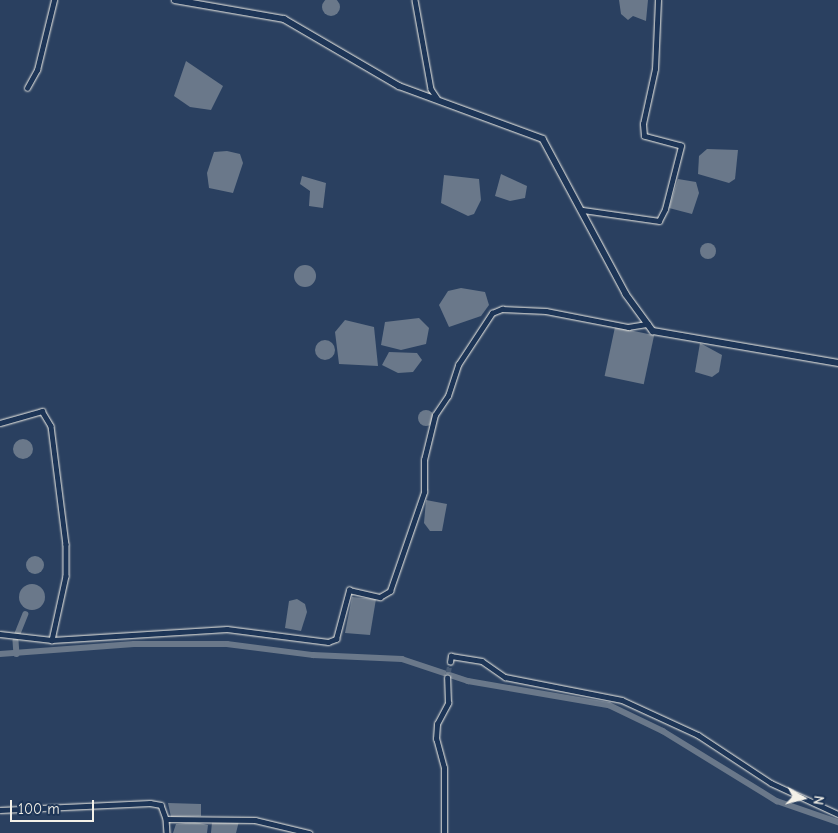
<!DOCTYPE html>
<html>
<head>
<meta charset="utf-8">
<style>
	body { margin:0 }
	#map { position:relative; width:838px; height:833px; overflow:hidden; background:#2a4060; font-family:"Comic Neue",sans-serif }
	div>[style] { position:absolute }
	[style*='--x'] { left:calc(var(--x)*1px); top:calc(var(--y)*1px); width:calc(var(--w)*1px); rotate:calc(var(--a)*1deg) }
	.water>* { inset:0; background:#6a788a; transform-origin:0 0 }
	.round { border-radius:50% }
	.canal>* { height:5.5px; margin:-2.75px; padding:0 2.75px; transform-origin:2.75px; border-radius:2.75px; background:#6a788a }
	.minor-tunnel>* { height:4.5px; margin-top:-2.25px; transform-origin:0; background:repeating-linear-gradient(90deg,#485b74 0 4.5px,transparent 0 6.5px) }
	.roads { filter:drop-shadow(0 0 1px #f4f1e8) drop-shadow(0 0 1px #f4f1e8) }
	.minor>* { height:4.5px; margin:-2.25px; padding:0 2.25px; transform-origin:2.25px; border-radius:2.25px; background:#1d3557 }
	.tertiary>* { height:5.5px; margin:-2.75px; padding:0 2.75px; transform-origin:2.75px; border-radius:2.75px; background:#1d3557 }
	span { translate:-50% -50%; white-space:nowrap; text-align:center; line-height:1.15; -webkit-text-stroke:4.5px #1d3557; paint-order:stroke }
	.north { position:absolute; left:778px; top:773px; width:50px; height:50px; -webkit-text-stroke:4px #1d3557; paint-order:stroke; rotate:98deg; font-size:14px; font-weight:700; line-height:20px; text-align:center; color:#f4f1e8 }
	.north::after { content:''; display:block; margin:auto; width:18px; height:22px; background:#f4f1e8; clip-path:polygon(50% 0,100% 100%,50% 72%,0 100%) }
	.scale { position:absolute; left:10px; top:800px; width:84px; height:22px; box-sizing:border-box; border:2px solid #f4f1e8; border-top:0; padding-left:6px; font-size:15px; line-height:18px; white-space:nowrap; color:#f4f1e8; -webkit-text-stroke:4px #1d3557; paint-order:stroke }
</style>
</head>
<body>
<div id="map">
	<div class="water">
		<i class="round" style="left:322px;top:-2px;width:18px;height:18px"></i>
		<i style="clip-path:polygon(619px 0,648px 0,646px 21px,633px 16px,628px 20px,621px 14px)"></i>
		<i style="clip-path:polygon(186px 61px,223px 86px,211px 110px,190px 107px,174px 96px)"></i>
		<i style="clip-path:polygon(707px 149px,738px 150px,735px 179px,729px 183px,698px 174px,699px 156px)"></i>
		<i style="clip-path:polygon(227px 151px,240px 154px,243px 163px,233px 193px,209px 188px,207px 173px,214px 152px)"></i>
		<i style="clip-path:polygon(501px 174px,527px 186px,525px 198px,510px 201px,495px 196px)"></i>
		<i style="clip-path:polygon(444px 175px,479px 179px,481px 200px,474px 214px,468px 216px,441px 203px)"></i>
		<i style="clip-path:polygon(302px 176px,326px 183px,323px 208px,309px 206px,310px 191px,300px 184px)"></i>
		<i style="clip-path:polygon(678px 179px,696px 182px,699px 193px,692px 214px,669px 208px)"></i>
		<i class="round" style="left:700px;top:243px;width:16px;height:16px"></i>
		<i class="round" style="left:294px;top:265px;width:22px;height:22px"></i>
		<i style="clip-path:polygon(461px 288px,485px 292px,489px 305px,481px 316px,449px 327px,439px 305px,448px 291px)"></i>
		<i style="clip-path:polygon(419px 318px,429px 328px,426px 344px,401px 350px,381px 345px,385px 322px)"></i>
		<i style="clip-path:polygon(345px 320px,374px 327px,378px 366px,339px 364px,335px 332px)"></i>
		<i style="left:615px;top:327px;width:40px;height:50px;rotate:12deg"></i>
		<i class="round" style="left:315px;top:340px;width:20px;height:20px"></i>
		<i style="clip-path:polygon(700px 343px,722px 355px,719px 372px,712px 377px,695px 372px)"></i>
		<i style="clip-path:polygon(389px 352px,417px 353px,422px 360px,413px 372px,398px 373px,382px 365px)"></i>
		<i class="round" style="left:418px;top:410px;width:16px;height:16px"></i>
		<i class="round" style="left:13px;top:439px;width:20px;height:20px"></i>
		<i style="clip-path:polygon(426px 500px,447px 504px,442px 531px,430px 531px,424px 523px)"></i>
		<i class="round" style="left:26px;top:556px;width:18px;height:18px"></i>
		<i class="round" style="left:19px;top:584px;width:26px;height:26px"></i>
		<i style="clip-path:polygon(352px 597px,376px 599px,370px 635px,345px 633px)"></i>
		<i style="clip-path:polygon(297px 599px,305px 604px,307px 612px,301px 631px,285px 628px,289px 601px)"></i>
		<i style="clip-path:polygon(168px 803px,201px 804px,201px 816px,171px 817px)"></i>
		<i style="clip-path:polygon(239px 821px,236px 833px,211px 833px,212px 822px)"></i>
		<i style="clip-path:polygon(195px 822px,208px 825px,207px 833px,173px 833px,176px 824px)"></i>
	</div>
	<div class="canal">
		<i style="--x:17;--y:635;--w:22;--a:-68"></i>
		<i style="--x:16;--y:641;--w:13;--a:86"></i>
		<i style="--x:0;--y:654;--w:134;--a:-4.3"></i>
		<i style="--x:134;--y:644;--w:93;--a:0"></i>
		<i style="--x:227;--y:644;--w:87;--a:7.3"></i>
		<i style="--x:313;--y:655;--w:89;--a:2.6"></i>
		<i style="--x:402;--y:659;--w:70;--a:18.4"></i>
		<i style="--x:468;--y:681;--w:143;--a:9.7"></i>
		<i style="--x:609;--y:705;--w:60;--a:25.7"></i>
		<i style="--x:663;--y:731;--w:134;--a:31.6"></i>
		<i style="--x:777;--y:801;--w:65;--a:19"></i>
	</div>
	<div class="minor-tunnel">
		<i style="--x:447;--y:678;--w:16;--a:-79"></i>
	</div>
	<div class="roads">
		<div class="minor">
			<i style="--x:415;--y:0;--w:90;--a:79.8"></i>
			<i style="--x:431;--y:89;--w:11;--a:56"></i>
			<i style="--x:27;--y:88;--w:21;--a:-61"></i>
			<i style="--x:37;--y:70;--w:72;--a:-76.3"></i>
			<i style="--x:583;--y:210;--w:77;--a:8.2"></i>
			<i style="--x:659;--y:221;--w:13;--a:-63"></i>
			<i style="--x:665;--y:209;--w:65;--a:-75.7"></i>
			<i style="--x:681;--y:146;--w:38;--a:-165"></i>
			<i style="--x:644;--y:136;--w:12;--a:-95"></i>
			<i style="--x:643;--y:124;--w:56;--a:-77.7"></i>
			<i style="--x:655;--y:69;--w:69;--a:-87.5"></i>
			<i style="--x:0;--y:423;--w:44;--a:-15.9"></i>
			<i style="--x:42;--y:411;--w:17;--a:59"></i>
			<i style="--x:51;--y:426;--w:119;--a:82.8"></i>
			<i style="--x:66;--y:544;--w:32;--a:90"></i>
			<i style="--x:66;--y:576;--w:66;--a:102.3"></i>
			<i style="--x:0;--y:634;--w:52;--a:6.6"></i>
			<i style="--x:52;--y:640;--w:175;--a:-3.6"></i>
			<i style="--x:227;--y:629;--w:102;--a:7.3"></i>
			<i style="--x:328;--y:642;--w:9;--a:-21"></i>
			<i style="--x:336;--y:639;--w:51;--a:-75.1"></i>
			<i style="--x:349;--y:590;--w:32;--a:13"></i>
			<i style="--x:380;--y:597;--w:12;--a:-31"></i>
			<i style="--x:390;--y:591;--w:105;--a:-71"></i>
			<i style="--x:424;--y:492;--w:32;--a:-90"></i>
			<i style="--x:424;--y:460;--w:46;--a:-76.3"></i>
			<i style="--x:435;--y:415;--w:23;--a:-56"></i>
			<i style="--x:448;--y:396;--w:33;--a:-72"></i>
			<i style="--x:458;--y:365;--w:62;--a:-56.8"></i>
			<i style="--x:492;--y:313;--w:11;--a:-22"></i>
			<i style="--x:502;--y:309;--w:44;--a:2.6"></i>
			<i style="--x:546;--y:311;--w:84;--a:11"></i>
			<i style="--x:628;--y:327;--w:20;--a:-9"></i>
			<i style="--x:450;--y:662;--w:6;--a:-81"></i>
			<i style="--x:451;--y:656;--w:31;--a:9"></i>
			<i style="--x:482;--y:661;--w:28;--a:35"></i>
			<i style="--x:505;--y:677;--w:119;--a:11.1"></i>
			<i style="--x:622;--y:700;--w:84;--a:24.7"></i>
			<i style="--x:698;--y:735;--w:87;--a:33.3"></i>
			<i style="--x:771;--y:783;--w:74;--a:24.8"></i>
			<i style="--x:0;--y:810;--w:150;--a:-2.7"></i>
			<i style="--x:150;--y:803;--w:11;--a:10"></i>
			<i style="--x:161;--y:805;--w:15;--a:70"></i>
			<i style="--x:166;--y:819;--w:89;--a:0.6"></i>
			<i style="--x:255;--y:820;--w:56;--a:13.5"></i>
			<i style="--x:166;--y:819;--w:14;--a:86"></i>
			<i style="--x:444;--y:833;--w:65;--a:-90"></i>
			<i style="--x:444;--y:768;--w:30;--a:-105"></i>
			<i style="--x:436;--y:739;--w:15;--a:-86"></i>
			<i style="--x:437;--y:724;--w:24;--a:-62"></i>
			<i style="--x:448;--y:703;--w:25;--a:-92"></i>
		</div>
		<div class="tertiary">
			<i style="--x:175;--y:0;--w:111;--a:9.9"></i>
			<i style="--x:284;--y:19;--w:133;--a:30.2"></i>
			<i style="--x:399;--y:86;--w:153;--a:20.2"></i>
			<i style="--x:543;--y:139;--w:176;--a:61.8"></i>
			<i style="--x:626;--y:294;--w:46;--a:53.9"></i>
			<i style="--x:653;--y:331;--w:188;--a:9.8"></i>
		</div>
	</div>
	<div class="north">N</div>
	<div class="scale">100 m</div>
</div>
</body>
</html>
